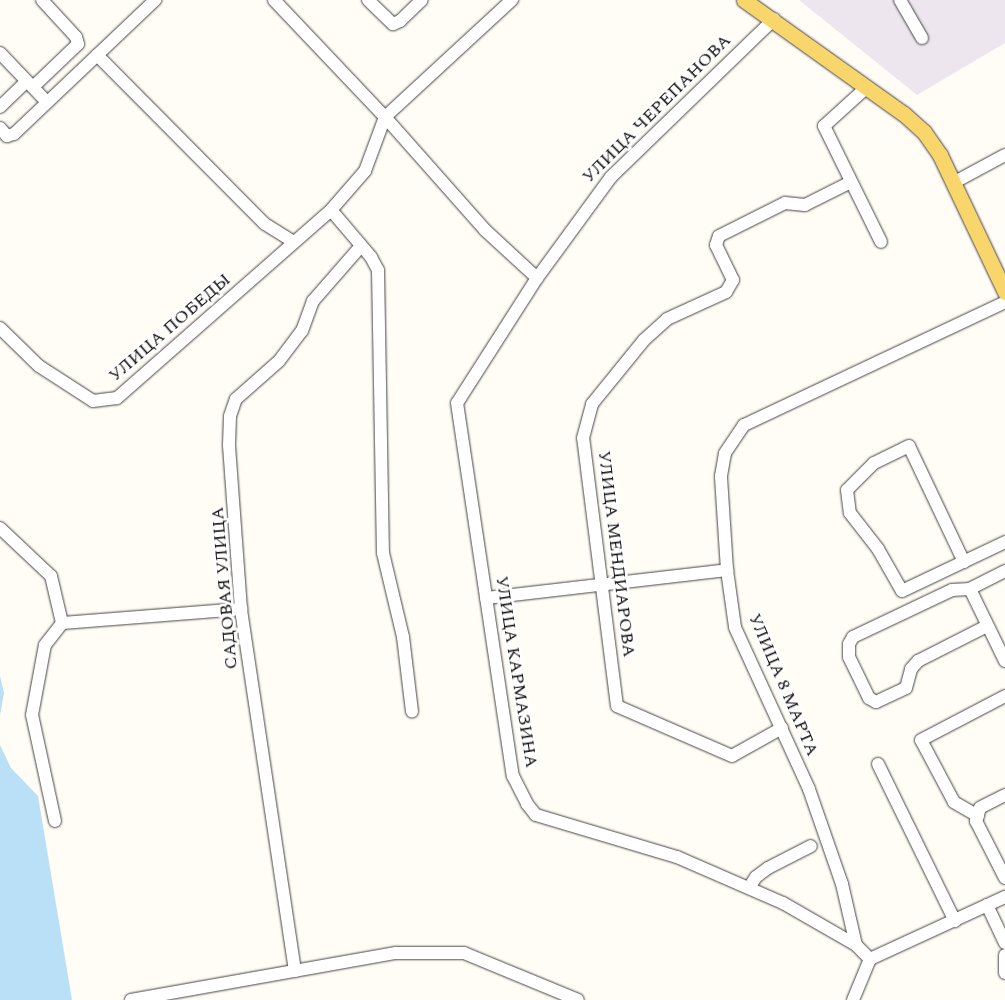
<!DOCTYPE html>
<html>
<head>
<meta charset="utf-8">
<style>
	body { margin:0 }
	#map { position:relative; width:1005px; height:1000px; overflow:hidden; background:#fffdf5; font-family:Spectral,serif }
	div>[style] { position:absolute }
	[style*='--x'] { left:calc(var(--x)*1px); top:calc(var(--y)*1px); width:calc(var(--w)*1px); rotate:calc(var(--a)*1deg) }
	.industrial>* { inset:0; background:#eee6ef }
	.water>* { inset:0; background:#b9e0f7 }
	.roads { filter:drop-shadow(0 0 1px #444) drop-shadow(0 0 1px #444) }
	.minor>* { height:12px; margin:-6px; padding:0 6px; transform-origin:6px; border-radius:6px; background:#fff }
	.major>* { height:15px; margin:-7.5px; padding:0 7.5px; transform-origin:7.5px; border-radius:7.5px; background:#f9d66b }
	span { translate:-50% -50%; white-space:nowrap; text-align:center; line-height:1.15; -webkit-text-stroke:5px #fff; paint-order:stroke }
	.street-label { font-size:18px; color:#111 }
</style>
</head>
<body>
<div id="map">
	<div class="industrial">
		<i style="clip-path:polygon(799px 0,1005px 0,1005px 43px,917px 95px)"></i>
	</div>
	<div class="water">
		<i style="clip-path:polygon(0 676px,4px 693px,0 715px)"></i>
		<i style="clip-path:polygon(0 745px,11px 768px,38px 796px,72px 1000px,0 1000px)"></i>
	</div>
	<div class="roads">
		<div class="minor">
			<i style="--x:274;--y:0;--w:161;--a:46.5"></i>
			<i style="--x:385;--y:117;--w:151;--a:48.5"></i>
			<i style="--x:485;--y:230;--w:71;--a:42.7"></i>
			<i style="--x:368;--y:0;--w:35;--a:44"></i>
			<i style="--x:393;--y:24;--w:8;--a:-23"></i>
			<i style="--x:400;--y:21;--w:30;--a:-44"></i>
			<i style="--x:900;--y:0;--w:44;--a:59.9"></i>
			<i style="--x:774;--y:19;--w:227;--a:135.9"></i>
			<i style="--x:611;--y:177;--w:125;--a:126.2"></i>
			<i style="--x:537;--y:278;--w:148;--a:122.6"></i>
			<i style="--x:457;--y:403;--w:377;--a:81.5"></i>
			<i style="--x:513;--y:776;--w:31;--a:63"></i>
			<i style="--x:527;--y:804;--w:14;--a:51"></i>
			<i style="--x:536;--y:815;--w:147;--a:16.6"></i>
			<i style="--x:677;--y:857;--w:116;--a:23.5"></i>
			<i style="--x:783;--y:903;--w:84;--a:29.9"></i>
			<i style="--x:856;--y:945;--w:20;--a:45"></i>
			<i style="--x:0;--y:53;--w:68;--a:46.2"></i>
			<i style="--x:97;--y:55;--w:238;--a:45.2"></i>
			<i style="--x:265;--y:224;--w:34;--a:32"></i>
			<i style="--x:33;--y:87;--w:62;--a:-43.7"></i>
			<i style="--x:78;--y:44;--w:7;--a:-106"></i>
			<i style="--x:76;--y:37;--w:50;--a:-132.6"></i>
			<i style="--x:867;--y:87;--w:58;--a:137.8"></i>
			<i style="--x:824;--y:126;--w:129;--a:63.8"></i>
			<i style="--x:0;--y:107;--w:37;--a:-44"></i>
			<i style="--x:0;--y:128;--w:11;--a:49"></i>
			<i style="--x:7;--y:136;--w:7;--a:-16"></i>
			<i style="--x:14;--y:134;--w:195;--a:-43.5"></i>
			<i style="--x:953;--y:183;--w:59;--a:-28.3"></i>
			<i style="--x:331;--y:210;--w:62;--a:49.6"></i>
			<i style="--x:371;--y:257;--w:15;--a:62"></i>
			<i style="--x:378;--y:270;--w:283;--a:89"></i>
			<i style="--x:383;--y:553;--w:86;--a:76.6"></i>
			<i style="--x:403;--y:637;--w:75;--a:83.1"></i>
			<i style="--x:0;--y:328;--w:54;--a:44.3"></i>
			<i style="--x:39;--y:366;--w:64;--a:32.9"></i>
			<i style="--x:93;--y:401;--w:24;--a:-7"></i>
			<i style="--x:117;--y:398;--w:285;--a:-41.3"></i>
			<i style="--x:331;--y:210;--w:52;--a:-48.9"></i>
			<i style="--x:365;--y:171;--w:58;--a:-69.7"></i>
			<i style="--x:385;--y:117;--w:173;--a:-42.7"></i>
			<i style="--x:0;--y:528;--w:70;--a:43.3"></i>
			<i style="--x:51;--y:576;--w:48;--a:76.8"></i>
			<i style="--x:964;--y:562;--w:128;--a:-115.4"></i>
			<i style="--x:909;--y:446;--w:39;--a:154"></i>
			<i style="--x:874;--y:463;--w:38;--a:135"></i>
			<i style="--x:847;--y:490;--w:23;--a:83"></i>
			<i style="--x:850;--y:513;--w:46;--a:52.1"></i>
			<i style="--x:878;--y:549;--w:48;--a:60.3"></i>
			<i style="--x:902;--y:591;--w:114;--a:-25.4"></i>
			<i style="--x:1005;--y:571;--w:39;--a:153"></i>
			<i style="--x:970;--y:589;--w:80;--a:64.1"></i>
			<i style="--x:970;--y:589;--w:18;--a:177"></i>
			<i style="--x:952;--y:590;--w:110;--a:154.6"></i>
			<i style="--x:853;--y:637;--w:8;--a:120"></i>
			<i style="--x:849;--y:644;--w:13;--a:90"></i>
			<i style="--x:849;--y:657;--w:46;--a:64"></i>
			<i style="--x:869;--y:698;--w:8;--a:30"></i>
			<i style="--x:876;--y:702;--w:33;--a:-25"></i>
			<i style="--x:906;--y:688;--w:20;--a:-75"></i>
			<i style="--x:911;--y:669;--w:11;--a:-49"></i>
			<i style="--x:918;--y:661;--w:77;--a:-26.9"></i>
			<i style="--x:486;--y:598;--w:243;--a:-6.6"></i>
			<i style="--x:782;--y:728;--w:57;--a:150.8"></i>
			<i style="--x:732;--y:756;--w:125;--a:-156.5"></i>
			<i style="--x:617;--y:706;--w:270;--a:-97.2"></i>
			<i style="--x:583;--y:438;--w:35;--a:-75"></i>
			<i style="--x:592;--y:404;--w:82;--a:-50.9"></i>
			<i style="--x:644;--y:340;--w:31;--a:-42"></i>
			<i style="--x:667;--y:319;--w:65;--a:-24.6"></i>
			<i style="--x:726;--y:292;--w:14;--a:-60"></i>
			<i style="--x:733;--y:280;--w:39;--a:-116"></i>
			<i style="--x:716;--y:245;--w:9;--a:-72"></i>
			<i style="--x:719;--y:236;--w:74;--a:-26.6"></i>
			<i style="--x:785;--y:203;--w:20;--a:6"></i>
			<i style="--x:805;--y:205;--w:51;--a:-26.6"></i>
			<i style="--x:878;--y:764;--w:175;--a:63.9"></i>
			<i style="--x:1005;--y:795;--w:28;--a:153"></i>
			<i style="--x:980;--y:808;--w:14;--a:107"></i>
			<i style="--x:976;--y:821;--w:64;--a:63"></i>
			<i style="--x:978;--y:816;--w:28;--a:-150"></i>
			<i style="--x:954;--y:802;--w:70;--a:-118"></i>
			<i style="--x:921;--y:740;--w:95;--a:-27.6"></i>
			<i style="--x:55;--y:821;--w:108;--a:-102.2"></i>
			<i style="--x:32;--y:715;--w:71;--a:-79.5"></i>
			<i style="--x:45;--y:645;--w:28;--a:-52"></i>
			<i style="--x:62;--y:623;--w:180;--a:-4.5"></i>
			<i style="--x:749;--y:888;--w:13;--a:-58"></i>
			<i style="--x:756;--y:877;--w:15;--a:-37"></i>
			<i style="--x:768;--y:868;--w:48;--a:-27.1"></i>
			<i style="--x:987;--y:905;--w:42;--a:64.7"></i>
			<i style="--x:856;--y:945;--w:63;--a:-102.9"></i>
			<i style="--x:842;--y:884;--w:101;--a:-109.2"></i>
			<i style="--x:809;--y:789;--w:178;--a:-114.6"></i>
			<i style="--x:735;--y:627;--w:58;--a:-98"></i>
			<i style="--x:727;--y:570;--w:94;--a:-93.7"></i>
			<i style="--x:721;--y:476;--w:23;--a:-80"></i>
			<i style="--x:725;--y:453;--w:34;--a:-56"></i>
			<i style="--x:744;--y:425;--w:289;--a:-25.2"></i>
			<i style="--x:1005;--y:955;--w:18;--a:90"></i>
			<i style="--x:295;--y:971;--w:366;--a:-98.5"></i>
			<i style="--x:241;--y:609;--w:164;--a:-94.2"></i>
			<i style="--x:229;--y:445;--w:29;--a:-88"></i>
			<i style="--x:230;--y:416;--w:18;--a:-71"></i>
			<i style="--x:236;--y:399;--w:57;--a:-41.5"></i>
			<i style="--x:279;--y:361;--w:38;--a:-53"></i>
			<i style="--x:302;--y:331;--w:32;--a:-70"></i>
			<i style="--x:313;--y:301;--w:73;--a:-48.9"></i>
			<i style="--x:131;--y:1000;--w:269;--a:-10.1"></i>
			<i style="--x:396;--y:953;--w:68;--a:0"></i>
			<i style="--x:464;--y:953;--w:123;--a:22.4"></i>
			<i style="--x:853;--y:1000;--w:44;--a:-67.5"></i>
			<i style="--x:870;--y:959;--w:149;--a:-24.7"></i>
		</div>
		<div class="major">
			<i style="--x:744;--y:0;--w:196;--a:35.5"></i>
			<i style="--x:904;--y:114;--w:27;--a:42"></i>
			<i style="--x:924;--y:132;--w:28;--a:55"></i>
			<i style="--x:940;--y:155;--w:152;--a:64.6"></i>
		</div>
	</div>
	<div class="street-label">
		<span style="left:657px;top:109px;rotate:-45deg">УЛИЦА ЧЕРЕПАНОВА</span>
		<span style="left:170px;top:328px;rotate:-41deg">УЛИЦА ПОБЕДЫ</span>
		<span style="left:616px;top:554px;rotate:83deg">УЛИЦА МЕНДИАРОВА</span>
		<span style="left:225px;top:588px;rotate:-95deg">САДОВАЯ УЛИЦА</span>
		<span style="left:516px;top:672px;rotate:81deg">УЛИЦА КАРМАЗИНА</span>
		<span style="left:783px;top:685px;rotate:67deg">УЛИЦА 8 МАРТА</span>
	</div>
</div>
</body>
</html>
